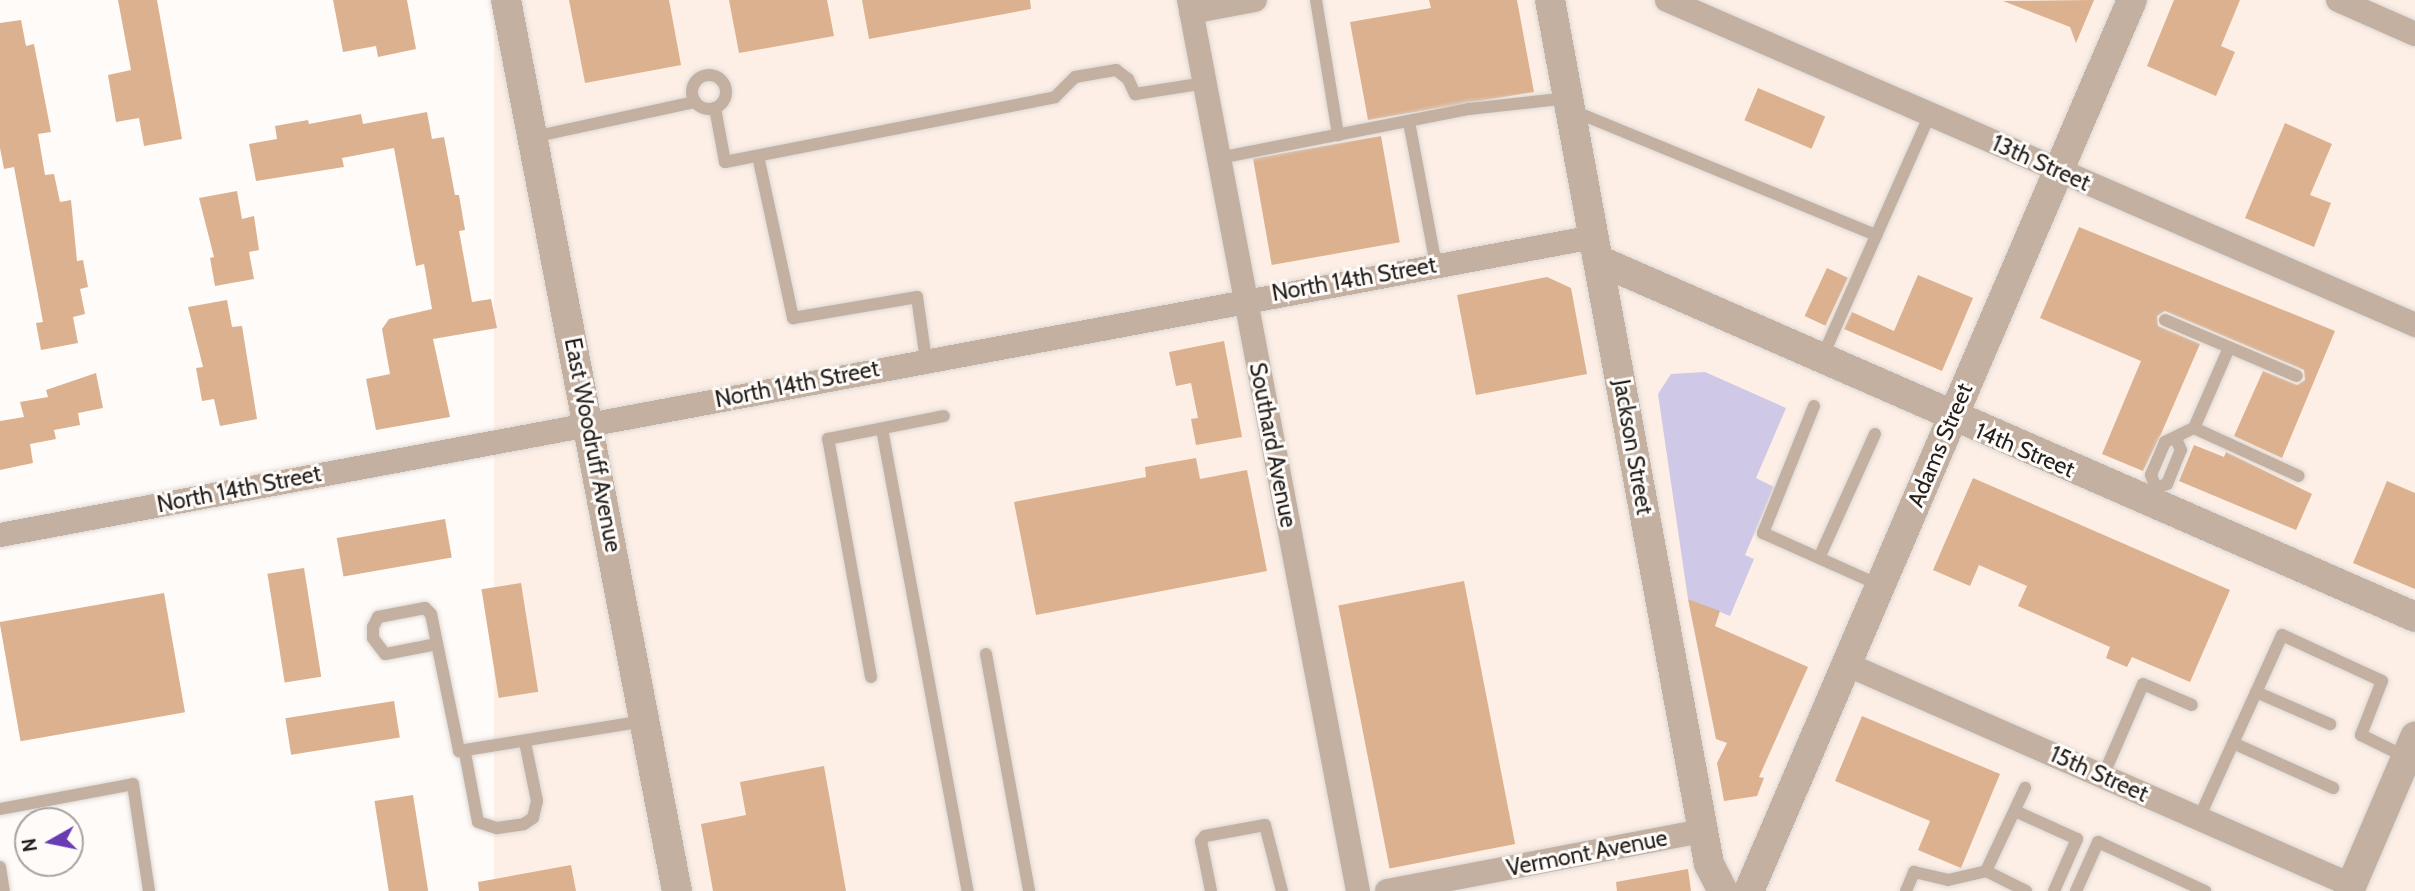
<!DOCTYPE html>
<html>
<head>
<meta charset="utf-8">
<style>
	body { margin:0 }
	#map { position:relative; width:2415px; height:891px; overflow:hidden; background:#fffbf8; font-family:Cabin,sans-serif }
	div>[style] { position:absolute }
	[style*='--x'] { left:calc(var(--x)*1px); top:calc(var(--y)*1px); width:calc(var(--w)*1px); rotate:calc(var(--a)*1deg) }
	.built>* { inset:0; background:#fdefe5; transform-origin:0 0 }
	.green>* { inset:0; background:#cfc8e7 }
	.building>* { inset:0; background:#dbb18f; transform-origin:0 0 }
	.roads { filter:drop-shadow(0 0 2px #dcd8d5) drop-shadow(0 0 2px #dcd8d5) }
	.service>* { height:12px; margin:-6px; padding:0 6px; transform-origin:6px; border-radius:6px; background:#c3b0a1 }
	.service>.ring { margin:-6px; padding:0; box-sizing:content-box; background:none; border:12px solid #c3b0a1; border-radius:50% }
	.minor>* { height:24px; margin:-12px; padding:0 12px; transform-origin:12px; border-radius:12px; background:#c3b0a1 }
	.tertiary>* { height:30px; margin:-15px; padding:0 15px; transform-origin:15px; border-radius:15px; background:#c3b0a1 }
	span { translate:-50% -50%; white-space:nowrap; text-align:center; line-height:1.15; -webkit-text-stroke:6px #fffbf8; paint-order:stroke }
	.street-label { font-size:23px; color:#221f1c }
	.north { position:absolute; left:14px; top:807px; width:70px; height:70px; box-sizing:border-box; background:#fffbf8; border:2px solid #a7a3a0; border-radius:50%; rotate:261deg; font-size:19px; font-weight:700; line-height:28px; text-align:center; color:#221f1c }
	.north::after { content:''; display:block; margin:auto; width:24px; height:32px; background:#693cb4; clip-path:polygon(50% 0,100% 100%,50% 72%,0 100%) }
</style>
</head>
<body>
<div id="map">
	<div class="built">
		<i style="left:494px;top:0;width:1921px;height:907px"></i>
	</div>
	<div class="green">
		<i style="clip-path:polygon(1705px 372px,1786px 408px,1756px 478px,1774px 487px,1745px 555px,1754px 559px,1730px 616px,1688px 599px,1658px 394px,1671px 374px)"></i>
	</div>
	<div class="building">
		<i style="clip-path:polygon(118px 0,157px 0,182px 139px,144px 146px,139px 118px,116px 122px,108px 75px,131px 70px)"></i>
		<i style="clip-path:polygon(333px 0,407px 0,416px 49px,378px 57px,376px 46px,343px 52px)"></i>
		<i style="clip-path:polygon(569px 0,669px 0,681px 65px,585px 83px)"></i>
		<i style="clip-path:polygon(729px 0,827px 0,834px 36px,739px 53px)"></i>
		<i style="clip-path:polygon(862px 0,1030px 0,1031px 9px,869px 39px)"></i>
		<i style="clip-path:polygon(1429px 0,1517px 0,1534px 92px,1368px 120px,1350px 22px,1431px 8px)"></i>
		<i style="clip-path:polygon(2094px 0,2076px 43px,2070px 27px,2003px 1px)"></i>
		<i style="clip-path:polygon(2174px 0,2240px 0,2221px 46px,2235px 52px,2216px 96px,2147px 66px)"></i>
		<i style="clip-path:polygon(21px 20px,26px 46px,34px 44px,51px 132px,38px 134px,45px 175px,54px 174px,60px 202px,71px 200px,77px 261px,83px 260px,88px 287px,80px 289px,85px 314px,73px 317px,78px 343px,41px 350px,36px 323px,43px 322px,14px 167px,4px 169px,0 148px,0 23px)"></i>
		<i style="left:1758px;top:88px;width:73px;height:35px;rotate:23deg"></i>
		<i style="clip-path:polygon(427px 112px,432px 139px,444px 137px,455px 195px,459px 195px,465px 230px,459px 231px,472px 302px,491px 299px,497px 328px,433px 339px,450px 417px,376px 430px,366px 379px,390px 374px,382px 329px,389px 319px,432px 309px,424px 264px,416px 266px,394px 148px,342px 158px,344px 167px,256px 181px,249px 144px,277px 139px,275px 126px,308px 120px,309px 124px,361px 114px,363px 124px)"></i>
		<i style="clip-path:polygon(2285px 123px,2332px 144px,2310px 195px,2331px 203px,2314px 247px,2245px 218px)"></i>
		<i style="left:1381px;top:136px;width:108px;height:130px;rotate:80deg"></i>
		<i style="clip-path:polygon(237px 191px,242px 219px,254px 216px,259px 250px,249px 252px,254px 279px,215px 286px,210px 258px,214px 257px,199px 198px)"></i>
		<i style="clip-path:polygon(2079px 227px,2335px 331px,2282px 458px,2234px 436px,2263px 371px,2297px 385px,2305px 380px,2304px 370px,2165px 311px,2157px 316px,2158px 326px,2200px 344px,2161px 434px,2143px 471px,2102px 454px,2141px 361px,2040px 318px)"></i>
		<i style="left:1827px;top:268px;width:23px;height:53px;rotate:25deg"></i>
		<i style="clip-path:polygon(1918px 275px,1973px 298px,1942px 371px,1844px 329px,1852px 312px,1894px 331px)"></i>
		<i style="clip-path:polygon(1547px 277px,1571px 288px,1587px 374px,1476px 395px,1457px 295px)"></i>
		<i style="clip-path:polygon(227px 300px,232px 327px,242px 326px,257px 419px,220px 426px,214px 399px,202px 401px,196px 368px,203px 367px,188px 307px)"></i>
		<i style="clip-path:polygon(1224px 341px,1242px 437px,1196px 445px,1191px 419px,1198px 418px,1191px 383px,1176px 386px,1169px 352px)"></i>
		<i style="clip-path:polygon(96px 373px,103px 408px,78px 413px,80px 425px,54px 430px,56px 439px,30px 444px,33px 463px,0 470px,0 421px,24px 417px,20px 402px,48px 397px,46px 390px)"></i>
		<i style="clip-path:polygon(2194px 445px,2224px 457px,2226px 452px,2312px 494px,2296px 530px,2179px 481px)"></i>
		<i style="clip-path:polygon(1196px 458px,1200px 479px,1247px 470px,1267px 571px,1036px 615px,1014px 502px,1146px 477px,1145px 467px)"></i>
		<i style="clip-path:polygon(1973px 478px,2230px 590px,2190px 682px,2132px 657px,2127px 667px,2106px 658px,2110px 647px,2018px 606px,2027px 586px,1979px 565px,1970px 586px,1933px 570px)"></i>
		<i style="clip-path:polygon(2387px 481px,2415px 493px,2415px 589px,2353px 563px)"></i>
		<i style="left:445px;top:519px;width:39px;height:110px;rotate:80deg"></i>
		<i style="left:304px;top:568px;width:110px;height:37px;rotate:81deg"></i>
		<i style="left:1464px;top:581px;width:268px;height:128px;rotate:79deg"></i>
		<i style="left:521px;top:583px;width:110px;height:40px;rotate:81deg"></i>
		<i style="left:164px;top:593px;width:121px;height:167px;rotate:80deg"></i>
		<i style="clip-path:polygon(1688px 599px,1720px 611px,1715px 626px,1808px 667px,1759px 777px,1764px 778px,1757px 796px,1724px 801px,1717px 763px,1727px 743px,1716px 739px)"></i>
		<i style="left:394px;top:701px;width:37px;height:110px;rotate:81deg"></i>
		<i style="clip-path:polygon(1862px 716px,2000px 774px,1961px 868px,1918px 850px,1930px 821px,1835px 781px)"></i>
		<i style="clip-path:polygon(824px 766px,846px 891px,713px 891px,701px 824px,746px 815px,740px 782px)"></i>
		<i style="left:413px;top:795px;width:97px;height:39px;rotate:81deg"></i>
		<i style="clip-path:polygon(571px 865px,576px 891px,479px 891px,478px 882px)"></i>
		<i style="clip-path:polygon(1688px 869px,1691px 891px,1617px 891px,1616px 882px)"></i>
	</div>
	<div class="roads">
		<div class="service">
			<i style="--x:1316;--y:0;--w:137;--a:80.7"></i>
			<i class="ring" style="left:692px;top:75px;width:22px;height:22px"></i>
			<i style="--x:715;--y:108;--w:55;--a:79.5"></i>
			<i style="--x:725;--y:162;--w:336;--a:-11.1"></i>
			<i style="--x:1055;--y:97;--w:28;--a:-45"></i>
			<i style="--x:1075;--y:77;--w:42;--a:-9.7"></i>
			<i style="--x:1116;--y:70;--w:15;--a:37"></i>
			<i style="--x:1128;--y:79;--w:17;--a:65"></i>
			<i style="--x:1135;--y:94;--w:71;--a:-8.9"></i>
			<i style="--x:1571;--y:110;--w:330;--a:22.3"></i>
			<i style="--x:1409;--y:122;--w:146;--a:79.3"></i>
			<i style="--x:533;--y:137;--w:166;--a:-12.2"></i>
			<i style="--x:758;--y:156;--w:166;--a:77.8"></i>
			<i style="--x:793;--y:318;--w:126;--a:-9.6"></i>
			<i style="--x:917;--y:297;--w:64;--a:81.9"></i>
			<i style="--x:1219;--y:158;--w:255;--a:-11.1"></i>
			<i style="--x:1469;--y:109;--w:100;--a:-6.3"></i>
			<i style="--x:2165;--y:320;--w:143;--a:23"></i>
			<i style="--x:1821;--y:360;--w:269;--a:-66.1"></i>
			<i style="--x:1814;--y:406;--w:137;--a:111.9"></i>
			<i style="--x:1763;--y:533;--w:127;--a:24.1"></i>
			<i style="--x:2194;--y:428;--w:115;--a:24.6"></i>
			<i style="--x:882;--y:429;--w:470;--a:79.5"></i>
			<i style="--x:2156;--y:488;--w:12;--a:-20"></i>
			<i style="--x:2167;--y:484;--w:37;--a:-68"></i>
			<i style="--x:2181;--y:450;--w:12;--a:-114"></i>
			<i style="--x:2151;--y:501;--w:14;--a:-69"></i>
			<i style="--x:2156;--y:488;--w:14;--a:-111"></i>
			<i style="--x:2151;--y:475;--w:36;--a:-67"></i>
			<i style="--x:2165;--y:442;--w:32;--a:-26"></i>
			<i style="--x:2194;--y:428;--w:87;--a:-66.4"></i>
			<i style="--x:1819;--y:558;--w:136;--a:-65.7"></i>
			<i style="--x:437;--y:644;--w:53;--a:169.1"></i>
			<i style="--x:385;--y:654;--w:20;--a:-127"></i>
			<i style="--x:373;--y:638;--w:11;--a:-90"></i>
			<i style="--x:373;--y:627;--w:11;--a:-63"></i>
			<i style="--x:378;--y:617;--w:48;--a:-10.8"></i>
			<i style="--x:425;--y:608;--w:8;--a:45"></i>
			<i style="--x:431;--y:614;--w:140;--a:78.4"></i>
			<i style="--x:459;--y:751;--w:188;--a:-9.2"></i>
			<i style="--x:986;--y:654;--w:241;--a:79.7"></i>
			<i style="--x:871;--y:677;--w:242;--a:-100.2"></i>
			<i style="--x:828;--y:439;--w:118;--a:-11.2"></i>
			<i style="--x:2256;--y:692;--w:81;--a:23.4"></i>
			<i style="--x:2233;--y:743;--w:110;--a:24.2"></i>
			<i style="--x:465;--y:753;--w:70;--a:79.3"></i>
			<i style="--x:478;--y:822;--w:20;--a:18"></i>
			<i style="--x:497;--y:828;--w:27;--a:-8"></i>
			<i style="--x:524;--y:824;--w:11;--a:-34"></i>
			<i style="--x:533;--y:818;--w:17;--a:-77"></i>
			<i style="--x:537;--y:801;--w:60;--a:-101.5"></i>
			<i style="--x:2103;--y:776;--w:100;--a:-66.5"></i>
			<i style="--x:2143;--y:684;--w:53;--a:23.2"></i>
			<i style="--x:0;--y:809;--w:135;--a:-10.6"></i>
			<i style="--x:133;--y:784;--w:108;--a:81.5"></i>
			<i style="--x:2015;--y:811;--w:68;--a:24.3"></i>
			<i style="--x:2077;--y:839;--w:57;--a:113.9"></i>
			<i style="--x:2199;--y:818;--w:201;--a:-65.6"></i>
			<i style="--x:2282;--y:635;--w:110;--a:24.7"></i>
			<i style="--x:2382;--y:681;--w:58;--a:111.3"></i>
			<i style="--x:2361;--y:735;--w:50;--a:26.1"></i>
			<i style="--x:0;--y:867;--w:24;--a:81"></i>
			<i style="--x:1986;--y:871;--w:92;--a:-64.8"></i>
			<i style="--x:1211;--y:891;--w:51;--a:-101.3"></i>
			<i style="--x:1201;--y:841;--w:6;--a:-51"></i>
			<i style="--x:1205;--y:836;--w:61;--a:-10.4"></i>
			<i style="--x:1265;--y:825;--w:68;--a:75.6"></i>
			<i style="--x:1906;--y:891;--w:21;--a:-67"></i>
			<i style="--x:1914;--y:872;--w:35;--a:13"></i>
			<i style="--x:1948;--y:880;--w:39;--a:-13"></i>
			<i style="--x:1986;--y:871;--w:45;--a:26.6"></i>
			<i style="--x:2076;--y:891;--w:54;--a:-65.8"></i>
			<i style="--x:2098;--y:842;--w:118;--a:24.6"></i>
		</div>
		<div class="minor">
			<i style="--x:1189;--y:0;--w:907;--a:79.26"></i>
			<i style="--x:1667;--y:0;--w:816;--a:23.48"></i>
			<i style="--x:2338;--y:0;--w:84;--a:23.8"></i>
			<i style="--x:1191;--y:12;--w:65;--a:-10.6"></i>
			<i style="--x:0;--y:535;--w:1622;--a:-10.59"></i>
			<i style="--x:1846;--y:664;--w:551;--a:23.64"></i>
			<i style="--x:1387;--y:891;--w:322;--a:-10.8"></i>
		</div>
		<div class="tertiary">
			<i style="--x:506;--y:0;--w:907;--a:79.14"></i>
			<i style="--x:1550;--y:0;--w:879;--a:79.57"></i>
			<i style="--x:1709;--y:864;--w:30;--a:63"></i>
			<i style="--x:1598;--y:260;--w:892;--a:23.6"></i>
			<i style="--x:1749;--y:891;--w:970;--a:-66.74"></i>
			<i style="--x:2349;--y:891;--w:168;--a:-66.8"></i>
		</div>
	</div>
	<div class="street-label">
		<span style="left:2041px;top:163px;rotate:24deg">13th Street</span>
		<span style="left:1354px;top:279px;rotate:-10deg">North 14th Street</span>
		<span style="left:797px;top:384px;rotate:-11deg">North 14th Street</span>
		<span style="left:593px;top:445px;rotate:79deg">East Woodruff Avenue</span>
		<span style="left:1273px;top:445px;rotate:79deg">Southard Avenue</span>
		<span style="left:1940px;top:445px;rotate:-67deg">Adams Street</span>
		<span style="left:1633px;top:447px;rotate:80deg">Jackson Street</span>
		<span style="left:2025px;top:450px;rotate:23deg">14th Street</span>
		<span style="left:239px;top:489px;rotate:-11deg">North 14th Street</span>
		<span style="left:2099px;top:774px;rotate:24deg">15th Street</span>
		<span style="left:1587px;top:853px;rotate:-11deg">Vermont Avenue</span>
	</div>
	<div class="north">N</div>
</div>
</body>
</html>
